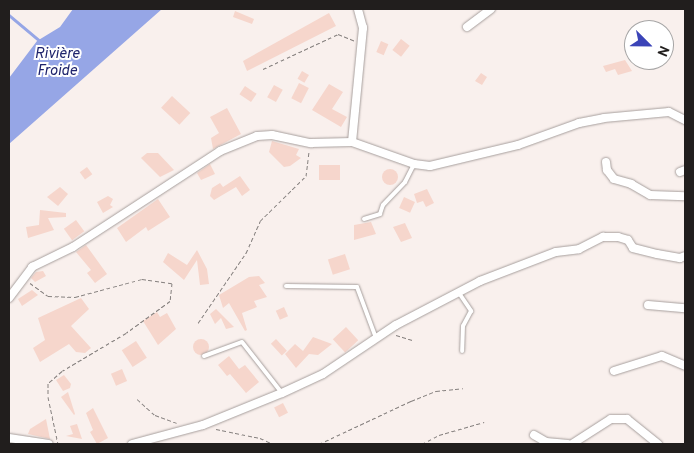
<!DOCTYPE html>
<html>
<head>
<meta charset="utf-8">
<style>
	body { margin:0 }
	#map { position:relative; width:694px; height:453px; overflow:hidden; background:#f9f0ed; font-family:Overpass,sans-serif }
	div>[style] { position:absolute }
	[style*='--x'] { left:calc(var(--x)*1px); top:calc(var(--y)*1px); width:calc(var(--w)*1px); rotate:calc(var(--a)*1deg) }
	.water>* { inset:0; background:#96a6e6 }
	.stream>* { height:2.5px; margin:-1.25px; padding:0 1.25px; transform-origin:1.25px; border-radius:1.25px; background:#96a6e6 }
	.building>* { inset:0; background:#f6d6cc; transform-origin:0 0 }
	.round { border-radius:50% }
	.path>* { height:1px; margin-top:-0.5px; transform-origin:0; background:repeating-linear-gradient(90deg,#85807e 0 4px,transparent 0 6.5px) }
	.roads { filter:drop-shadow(0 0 1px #a79f9d) drop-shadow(0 0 1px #a79f9d) }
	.service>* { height:4px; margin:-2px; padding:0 2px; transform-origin:2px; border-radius:2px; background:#fff }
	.minor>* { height:8px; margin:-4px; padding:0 4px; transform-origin:4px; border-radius:4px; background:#fff }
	span { translate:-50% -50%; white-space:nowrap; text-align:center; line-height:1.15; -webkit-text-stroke:4px #fff; paint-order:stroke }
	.water-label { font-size:15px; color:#1e236c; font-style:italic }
	.frame { position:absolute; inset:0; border:10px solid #211e1d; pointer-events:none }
	.north { position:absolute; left:624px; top:20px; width:50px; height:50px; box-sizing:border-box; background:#fff; border:1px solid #a6a5a5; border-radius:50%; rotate:113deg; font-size:14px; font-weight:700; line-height:20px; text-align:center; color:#211e1d }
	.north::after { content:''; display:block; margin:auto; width:18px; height:22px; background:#3b44b8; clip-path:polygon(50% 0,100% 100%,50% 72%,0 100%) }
</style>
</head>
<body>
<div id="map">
	<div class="water">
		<i style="clip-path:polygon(73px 9px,162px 9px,9px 144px,9px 78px,37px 41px,60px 27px)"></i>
	</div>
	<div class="stream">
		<i style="--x:9;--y:15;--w:40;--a:40"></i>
	</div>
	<div class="building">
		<i style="clip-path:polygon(235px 11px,254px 19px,252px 24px,233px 17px)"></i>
		<i style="clip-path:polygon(329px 13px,336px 26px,247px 71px,243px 61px)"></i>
		<i style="left:401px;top:39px;width:11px;height:14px;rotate:38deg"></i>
		<i style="left:381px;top:41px;width:8px;height:12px;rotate:23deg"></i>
		<i style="clip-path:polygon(625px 60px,632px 71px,618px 75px,615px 69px,606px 72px,603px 66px)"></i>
		<i style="left:302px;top:71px;width:8px;height:9px;rotate:30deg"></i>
		<i style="clip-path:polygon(481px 73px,487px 77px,482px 85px,475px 81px)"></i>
		<i style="left:299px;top:83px;width:11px;height:17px;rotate:27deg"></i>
		<i style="clip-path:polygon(329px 84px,343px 92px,332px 109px,347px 117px,341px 127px,312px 110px)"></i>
		<i style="left:274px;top:85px;width:10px;height:14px;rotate:29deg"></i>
		<i style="left:245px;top:86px;width:14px;height:10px;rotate:34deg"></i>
		<i style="left:172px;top:96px;width:25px;height:16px;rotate:43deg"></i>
		<i style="clip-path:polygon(227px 108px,241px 134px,213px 149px,211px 138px,219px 133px,210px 117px)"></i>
		<i style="clip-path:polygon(272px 141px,299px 149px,296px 155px,301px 158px,290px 166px,284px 167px,269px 152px)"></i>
		<i style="clip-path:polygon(147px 153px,158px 153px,174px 170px,160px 177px,141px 158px)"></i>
		<i style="clip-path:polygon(210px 164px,215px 174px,201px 180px,197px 173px)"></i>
		<i style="left:340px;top:165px;width:15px;height:21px;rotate:90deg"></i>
		<i style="left:87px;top:167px;width:9px;height:9px;rotate:54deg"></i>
		<i class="round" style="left:382px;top:169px;width:16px;height:16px"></i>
		<i style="clip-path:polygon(240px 176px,250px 190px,242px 196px,236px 187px,214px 200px,210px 196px,212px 188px,220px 183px,223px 187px)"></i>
		<i style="clip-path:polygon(60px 187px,68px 194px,58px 206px,47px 197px)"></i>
		<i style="clip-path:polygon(427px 189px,434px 203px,426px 207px,423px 201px,417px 203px,414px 194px)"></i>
		<i style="clip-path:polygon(108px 196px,113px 199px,110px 205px,113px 207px,103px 213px,97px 202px)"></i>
		<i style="left:404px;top:197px;width:12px;height:12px;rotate:24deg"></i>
		<i style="clip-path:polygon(158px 199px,170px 217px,148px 231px,146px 227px,126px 242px,117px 228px)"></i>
		<i style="clip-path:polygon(40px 210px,66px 213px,66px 217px,48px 218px,54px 230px,28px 238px,26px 227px,39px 225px)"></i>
		<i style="left:76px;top:220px;width:14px;height:15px;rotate:54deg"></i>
		<i style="clip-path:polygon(371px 222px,376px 234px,354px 240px,354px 225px)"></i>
		<i style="clip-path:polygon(405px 223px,412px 238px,401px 242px,393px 227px)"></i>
		<i style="clip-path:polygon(86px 245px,107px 274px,95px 283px,87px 273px,91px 270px,76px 252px)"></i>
		<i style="clip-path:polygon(197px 250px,207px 269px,209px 284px,200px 285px,197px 260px,184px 280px,163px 262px,168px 253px,187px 265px)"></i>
		<i style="left:345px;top:254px;width:16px;height:18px;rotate:72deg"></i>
		<i style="clip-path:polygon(43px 271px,46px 276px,35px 282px,31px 278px,36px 272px)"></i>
		<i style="clip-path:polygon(259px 276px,265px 283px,259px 285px,267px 297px,254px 301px,257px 307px,242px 313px,247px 330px,245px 331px,229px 303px,223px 308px,219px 295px,249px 277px)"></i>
		<i style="clip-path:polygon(32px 290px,38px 295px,22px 306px,18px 299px)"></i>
		<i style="clip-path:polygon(81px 298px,89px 309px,71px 326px,91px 348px,85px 353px,76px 352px,69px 344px,40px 362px,33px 348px,45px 340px,38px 318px)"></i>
		<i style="left:284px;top:307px;width:10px;height:9px;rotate:66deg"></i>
		<i style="clip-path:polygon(216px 309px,234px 327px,226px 329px,221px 318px,215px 324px,210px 314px)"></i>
		<i style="clip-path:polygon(157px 312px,160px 317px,167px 313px,176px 329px,158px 345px,143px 321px)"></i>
		<i style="left:346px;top:327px;width:18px;height:18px;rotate:47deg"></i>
		<i style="clip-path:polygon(313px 337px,332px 344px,318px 355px,309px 354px,296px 368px,285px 354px,295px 344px,303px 351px)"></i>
		<i style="left:276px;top:339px;width:16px;height:7px;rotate:47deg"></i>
		<i class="round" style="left:193px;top:339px;width:16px;height:16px"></i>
		<i style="left:136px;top:341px;width:20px;height:17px;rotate:57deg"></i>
		<i style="clip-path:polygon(229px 356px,239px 369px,245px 365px,259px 382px,246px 393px,230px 374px,227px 376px,218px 365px)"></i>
		<i style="left:122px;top:369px;width:13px;height:12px;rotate:67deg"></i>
		<i style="clip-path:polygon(64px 375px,71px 384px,70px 388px,63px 391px,56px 380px)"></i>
		<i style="clip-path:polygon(68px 392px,75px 414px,74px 415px,61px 397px)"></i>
		<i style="left:283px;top:403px;width:11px;height:10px;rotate:63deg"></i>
		<i style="clip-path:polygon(93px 408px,108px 438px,97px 444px,90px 432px,93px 430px,86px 413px)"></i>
		<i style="clip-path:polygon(46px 419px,50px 439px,28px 434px,30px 429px)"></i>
		<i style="clip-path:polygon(77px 424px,82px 439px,66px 436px,73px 434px,70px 426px)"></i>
	</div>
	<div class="path">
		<i style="--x:263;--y:69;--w:83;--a:-25"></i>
		<i style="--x:338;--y:34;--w:18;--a:22"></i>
		<i style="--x:30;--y:283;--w:22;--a:36"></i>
		<i style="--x:48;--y:296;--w:27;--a:2"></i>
		<i style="--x:75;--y:297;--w:69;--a:-15"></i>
		<i style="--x:142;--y:279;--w:30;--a:8"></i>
		<i style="--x:172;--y:283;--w:18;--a:96"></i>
		<i style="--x:170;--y:301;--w:54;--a:144"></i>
		<i style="--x:126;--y:333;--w:74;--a:149.3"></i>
		<i style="--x:62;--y:371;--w:18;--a:139"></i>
		<i style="--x:48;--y:383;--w:14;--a:90"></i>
		<i style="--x:48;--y:397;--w:48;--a:78"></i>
		<i style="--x:198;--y:323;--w:85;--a:-55.6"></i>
		<i style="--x:246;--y:253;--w:35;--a:-66"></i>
		<i style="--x:260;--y:221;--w:64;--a:-44.4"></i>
		<i style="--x:306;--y:176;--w:25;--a:-83"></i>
		<i style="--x:396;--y:335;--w:17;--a:17"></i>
		<i style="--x:137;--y:399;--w:24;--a:42"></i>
		<i style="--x:155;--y:415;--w:23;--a:20"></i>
		<i style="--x:216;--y:429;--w:45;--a:11.6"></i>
		<i style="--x:260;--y:438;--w:14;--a:25"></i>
		<i style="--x:319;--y:444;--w:102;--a:-25.1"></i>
		<i style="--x:411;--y:401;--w:27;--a:-22"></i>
		<i style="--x:436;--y:391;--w:27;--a:-6"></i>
		<i style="--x:422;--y:444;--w:19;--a:-28"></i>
		<i style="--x:439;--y:435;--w:47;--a:-16.1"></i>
	</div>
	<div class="roads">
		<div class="service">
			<i style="--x:364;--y:219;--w:17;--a:-17"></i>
			<i style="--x:380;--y:214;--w:9;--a:-72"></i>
			<i style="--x:383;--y:205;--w:32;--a:-46"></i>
			<i style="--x:405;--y:182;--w:20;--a:-63"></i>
			<i style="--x:286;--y:286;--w:71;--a:0.8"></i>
			<i style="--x:357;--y:287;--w:54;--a:69.6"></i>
			<i style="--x:459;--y:293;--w:22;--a:56"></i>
			<i style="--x:471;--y:311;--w:17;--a:118"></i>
			<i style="--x:463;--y:326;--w:25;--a:92"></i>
			<i style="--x:204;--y:356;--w:40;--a:-20.2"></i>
			<i style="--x:242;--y:342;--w:65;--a:51.9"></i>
		</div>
		<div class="minor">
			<i style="--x:467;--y:27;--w:30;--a:-37"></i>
			<i style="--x:352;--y:142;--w:115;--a:-84.5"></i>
			<i style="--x:363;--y:28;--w:20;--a:-105"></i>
			<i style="--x:606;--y:162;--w:8;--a:83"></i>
			<i style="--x:607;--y:170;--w:11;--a:52"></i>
			<i style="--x:614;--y:179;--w:18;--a:16"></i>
			<i style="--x:631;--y:184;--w:22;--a:30"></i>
			<i style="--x:650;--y:195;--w:35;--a:2"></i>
			<i style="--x:680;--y:172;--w:5;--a:-22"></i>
			<i style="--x:9;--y:298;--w:39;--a:-53"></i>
			<i style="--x:32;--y:267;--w:46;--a:-26"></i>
			<i style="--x:73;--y:247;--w:176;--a:-33.1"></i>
			<i style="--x:220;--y:151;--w:40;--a:-22"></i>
			<i style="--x:257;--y:136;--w:15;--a:-4"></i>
			<i style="--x:272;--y:135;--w:40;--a:12"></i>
			<i style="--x:311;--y:143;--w:41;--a:-1.4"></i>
			<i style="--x:352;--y:142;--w:66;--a:19.5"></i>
			<i style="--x:414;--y:164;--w:16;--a:7"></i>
			<i style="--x:430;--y:166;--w:90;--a:-13.4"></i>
			<i style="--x:518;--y:145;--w:65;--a:-19.8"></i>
			<i style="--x:579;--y:123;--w:25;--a:-11"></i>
			<i style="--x:604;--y:118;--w:65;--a:-5.3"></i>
			<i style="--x:669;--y:112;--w:18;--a:27"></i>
			<i style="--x:648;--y:305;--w:37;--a:5"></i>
			<i style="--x:614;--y:371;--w:50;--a:-17.4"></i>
			<i style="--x:662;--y:356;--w:25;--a:23"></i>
			<i style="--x:534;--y:435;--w:14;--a:30"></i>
			<i style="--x:546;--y:442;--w:22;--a:5"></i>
			<i style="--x:9;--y:438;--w:40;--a:8.5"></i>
			<i style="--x:132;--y:444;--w:73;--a:-15"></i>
			<i style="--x:203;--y:425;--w:85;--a:-22.1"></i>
			<i style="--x:282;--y:393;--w:45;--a:-24.9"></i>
			<i style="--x:323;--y:374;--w:88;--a:-33.9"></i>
			<i style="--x:396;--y:325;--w:95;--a:-27.6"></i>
			<i style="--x:480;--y:281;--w:81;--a:-20.9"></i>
			<i style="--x:556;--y:252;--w:23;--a:-7"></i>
			<i style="--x:579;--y:249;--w:27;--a:-27"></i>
			<i style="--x:603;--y:237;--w:15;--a:0"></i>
			<i style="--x:618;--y:237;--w:10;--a:17"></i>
			<i style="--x:628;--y:240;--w:9;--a:58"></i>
			<i style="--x:633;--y:248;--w:25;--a:14"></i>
			<i style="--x:657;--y:254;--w:23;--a:10"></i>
			<i style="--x:680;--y:258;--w:5;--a:-22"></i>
			<i style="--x:572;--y:444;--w:46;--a:-32.7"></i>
			<i style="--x:611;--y:419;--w:16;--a:0"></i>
			<i style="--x:627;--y:419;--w:40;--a:39"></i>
		</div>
	</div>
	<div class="water-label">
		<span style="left:57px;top:63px">Rivière<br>Froide</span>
	</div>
	<div class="frame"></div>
	<div class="north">N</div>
</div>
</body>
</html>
